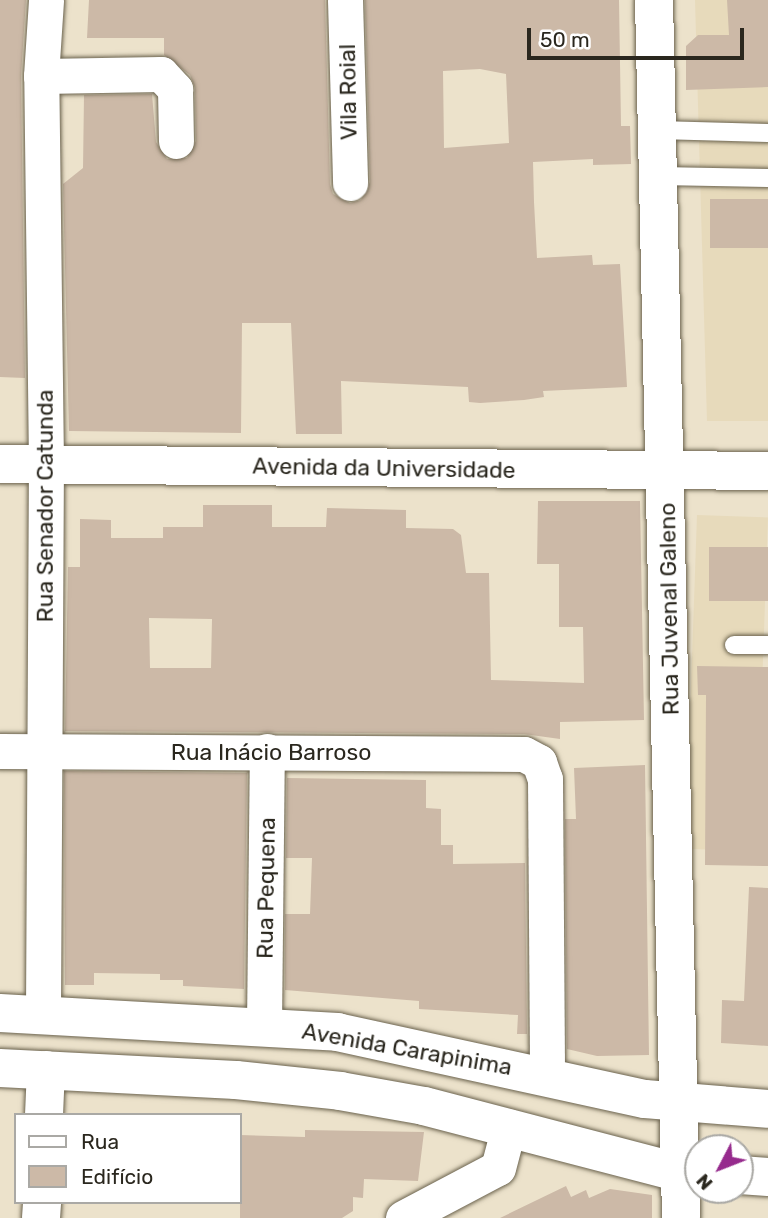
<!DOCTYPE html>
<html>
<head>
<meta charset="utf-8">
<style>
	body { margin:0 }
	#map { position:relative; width:768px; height:1218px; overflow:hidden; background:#ece2cb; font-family:Rubik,sans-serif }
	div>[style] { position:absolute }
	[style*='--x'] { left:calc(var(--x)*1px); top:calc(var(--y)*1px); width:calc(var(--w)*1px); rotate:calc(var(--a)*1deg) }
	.built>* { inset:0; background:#e7dabb; transform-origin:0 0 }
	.building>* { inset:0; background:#ccb9a7; transform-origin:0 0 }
	.roads { filter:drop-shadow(0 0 2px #6a624d) drop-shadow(0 0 2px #6a624d) }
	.lane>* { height:18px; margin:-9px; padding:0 9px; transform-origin:9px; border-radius:9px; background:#fff }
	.street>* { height:35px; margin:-17.5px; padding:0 17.5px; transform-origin:17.5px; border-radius:17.5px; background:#fff }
	.secondary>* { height:38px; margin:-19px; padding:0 19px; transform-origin:19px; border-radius:19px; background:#fff }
	.primary>* { height:38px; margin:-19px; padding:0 19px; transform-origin:19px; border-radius:19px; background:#fff }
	span { translate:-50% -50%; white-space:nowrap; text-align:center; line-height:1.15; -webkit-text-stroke:5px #fff; paint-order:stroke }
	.street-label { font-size:23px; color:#2a271e }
	.legend { position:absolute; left:14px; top:1113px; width:228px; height:91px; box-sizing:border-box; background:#fff; border:2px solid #aaa9a5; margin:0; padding:9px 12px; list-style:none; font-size:21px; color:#2a271e }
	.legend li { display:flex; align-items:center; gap:14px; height:35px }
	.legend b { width:35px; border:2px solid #aaa9a5 }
	.north { position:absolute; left:684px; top:1134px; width:70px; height:70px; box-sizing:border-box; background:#fff; border:2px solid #aaa9a5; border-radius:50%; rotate:228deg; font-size:19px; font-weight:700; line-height:28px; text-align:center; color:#2a271e }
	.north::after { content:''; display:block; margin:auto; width:24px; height:32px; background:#962b8d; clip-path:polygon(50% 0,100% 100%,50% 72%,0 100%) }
	.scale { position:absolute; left:527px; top:28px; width:217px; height:32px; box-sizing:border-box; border:4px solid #2a271e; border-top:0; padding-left:9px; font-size:21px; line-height:24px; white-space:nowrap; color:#2a271e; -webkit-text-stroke:5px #fff; paint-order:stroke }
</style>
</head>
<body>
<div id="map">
	<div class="built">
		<i style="clip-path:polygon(695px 0,768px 0,768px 421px,707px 421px)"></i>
		<i style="left:697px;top:515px;width:71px;height:334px;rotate:2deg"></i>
	</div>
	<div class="building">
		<i style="clip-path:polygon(0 0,26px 0,21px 76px,25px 378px,0 377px)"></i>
		<i style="clip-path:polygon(evenodd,89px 0,325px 0,330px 184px,333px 194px,350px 203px,361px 200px,370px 182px,365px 0,619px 0,621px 126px,630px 126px,631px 164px,593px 165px,593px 159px,533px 162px,534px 202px,537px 258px,592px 255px,593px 265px,620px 264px,627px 387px,543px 391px,544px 397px,524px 400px,480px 403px,469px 402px,468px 387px,341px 381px,342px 434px,296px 434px,291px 323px,242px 323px,241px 433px,69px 431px,63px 184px,83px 168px,84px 95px,152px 94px,156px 142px,167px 159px,187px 158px,196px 141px,195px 88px,190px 75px,164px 55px,164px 38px,87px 38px,89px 0,480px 69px,506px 74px,509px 143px,444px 148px,443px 71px,480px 69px)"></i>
		<i style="clip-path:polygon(727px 0,768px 0,768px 87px,686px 90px,686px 46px,698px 35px,729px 35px)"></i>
		<i style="left:710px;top:199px;width:58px;height:49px"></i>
		<i style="clip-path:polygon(evenodd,538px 501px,640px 501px,644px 720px,560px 722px,560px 739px,524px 734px,65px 731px,68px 567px,80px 567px,80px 519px,111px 520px,111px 538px,163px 538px,163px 527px,203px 527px,203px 505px,272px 505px,272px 527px,326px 527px,327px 508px,406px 510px,406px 528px,453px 529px,461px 535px,466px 573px,489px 573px,491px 680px,584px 683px,583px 627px,559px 627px,559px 564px,537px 564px,538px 501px,149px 618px,212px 619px,211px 668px,150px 668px,149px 618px)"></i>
		<i style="left:709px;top:547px;width:59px;height:54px"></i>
		<i style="clip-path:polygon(697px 666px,768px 667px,768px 866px,705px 865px,706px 695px,698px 695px)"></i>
		<i style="clip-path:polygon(645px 765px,649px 1055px,597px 1056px,567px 1049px,565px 819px,576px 819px,574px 768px)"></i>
		<i style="clip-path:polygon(64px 771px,247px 773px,244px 989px,183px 986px,183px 980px,160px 980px,160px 974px,94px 973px,94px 985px,65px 985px)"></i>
		<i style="clip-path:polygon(287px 778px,426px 780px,426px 808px,441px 809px,441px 845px,453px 845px,453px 864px,525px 863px,527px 1034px,517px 1034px,518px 1015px,419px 1009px,419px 1001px,285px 990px,285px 914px,310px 914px,312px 858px,286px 858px)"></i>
		<i style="clip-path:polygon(749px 887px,768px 888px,768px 1046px,721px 1043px,722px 1000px,744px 1001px)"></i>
		<i style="clip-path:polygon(305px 1130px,424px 1132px,418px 1181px,364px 1179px,363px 1198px,353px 1197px,353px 1211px,342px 1218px,240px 1218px,240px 1135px,305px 1137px)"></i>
		<i style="clip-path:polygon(566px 1186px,571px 1197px,586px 1190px,589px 1198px,610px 1189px,652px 1195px,652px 1218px,500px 1218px)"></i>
	</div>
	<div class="roads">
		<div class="lane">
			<i style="--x:658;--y:130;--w:110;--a:1.6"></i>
			<i style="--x:659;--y:176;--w:109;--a:1.1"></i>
			<i style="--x:734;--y:645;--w:34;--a:0"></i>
		</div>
		<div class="street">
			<i style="--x:345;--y:0;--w:183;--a:88.4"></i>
			<i style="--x:41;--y:76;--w:120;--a:-1"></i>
			<i style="--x:161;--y:74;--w:21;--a:47"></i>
			<i style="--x:175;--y:89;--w:52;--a:88.9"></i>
			<i style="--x:0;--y:751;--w:524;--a:0.33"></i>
			<i style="--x:524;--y:754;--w:17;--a:28"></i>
			<i style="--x:539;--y:762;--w:18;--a:71"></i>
			<i style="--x:545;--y:779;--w:297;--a:89.6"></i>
			<i style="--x:43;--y:1013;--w:549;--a:-89.69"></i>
			<i style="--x:46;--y:464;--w:388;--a:-90.7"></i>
			<i style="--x:41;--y:76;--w:76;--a:-86.2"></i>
			<i style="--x:264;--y:1026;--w:275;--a:-89.4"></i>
			<i style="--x:403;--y:1218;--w:107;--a:-27.8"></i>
			<i style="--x:498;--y:1168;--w:43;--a:-75.3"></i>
		</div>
		<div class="secondary">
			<i style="--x:654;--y:0;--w:1218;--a:88.73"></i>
			<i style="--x:0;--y:464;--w:768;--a:0.52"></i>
			<i style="--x:44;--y:1115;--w:45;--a:-87.5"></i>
			<i style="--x:41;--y:1218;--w:16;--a:-86"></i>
		</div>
		<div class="primary">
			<i style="--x:0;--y:1013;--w:338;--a:3.2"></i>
			<i style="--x:337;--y:1032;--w:315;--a:12.3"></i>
			<i style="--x:645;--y:1099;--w:123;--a:4.6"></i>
			<i style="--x:0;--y:1068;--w:236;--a:2.9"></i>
			<i style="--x:236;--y:1080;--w:105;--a:6"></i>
			<i style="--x:340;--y:1091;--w:85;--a:10.1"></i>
			<i style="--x:424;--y:1106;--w:266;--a:14.6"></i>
			<i style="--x:681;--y:1173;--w:17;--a:3"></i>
			<i style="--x:740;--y:1175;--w:28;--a:4"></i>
		</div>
	</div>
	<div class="street-label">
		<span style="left:348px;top:92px;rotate:-91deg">Vila Roial</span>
		<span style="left:384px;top:468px;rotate:1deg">Avenida da Universidade</span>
		<span style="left:45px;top:506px;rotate:-90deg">Rua Senador Catunda</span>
		<span style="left:669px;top:609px;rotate:-91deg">Rua Juvenal Galeno</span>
		<span style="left:271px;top:752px">Rua Inácio Barroso</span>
		<span style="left:266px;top:888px;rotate:-89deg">Rua Pequena</span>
		<span style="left:407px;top:1049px;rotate:10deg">Avenida Carapinima</span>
	</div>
	<ul class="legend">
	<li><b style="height:9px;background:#fff"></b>Rua</li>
	<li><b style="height:19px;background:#ccb9a7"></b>Edifício</li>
	</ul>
	<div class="north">N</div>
	<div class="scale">50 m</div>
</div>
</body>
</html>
